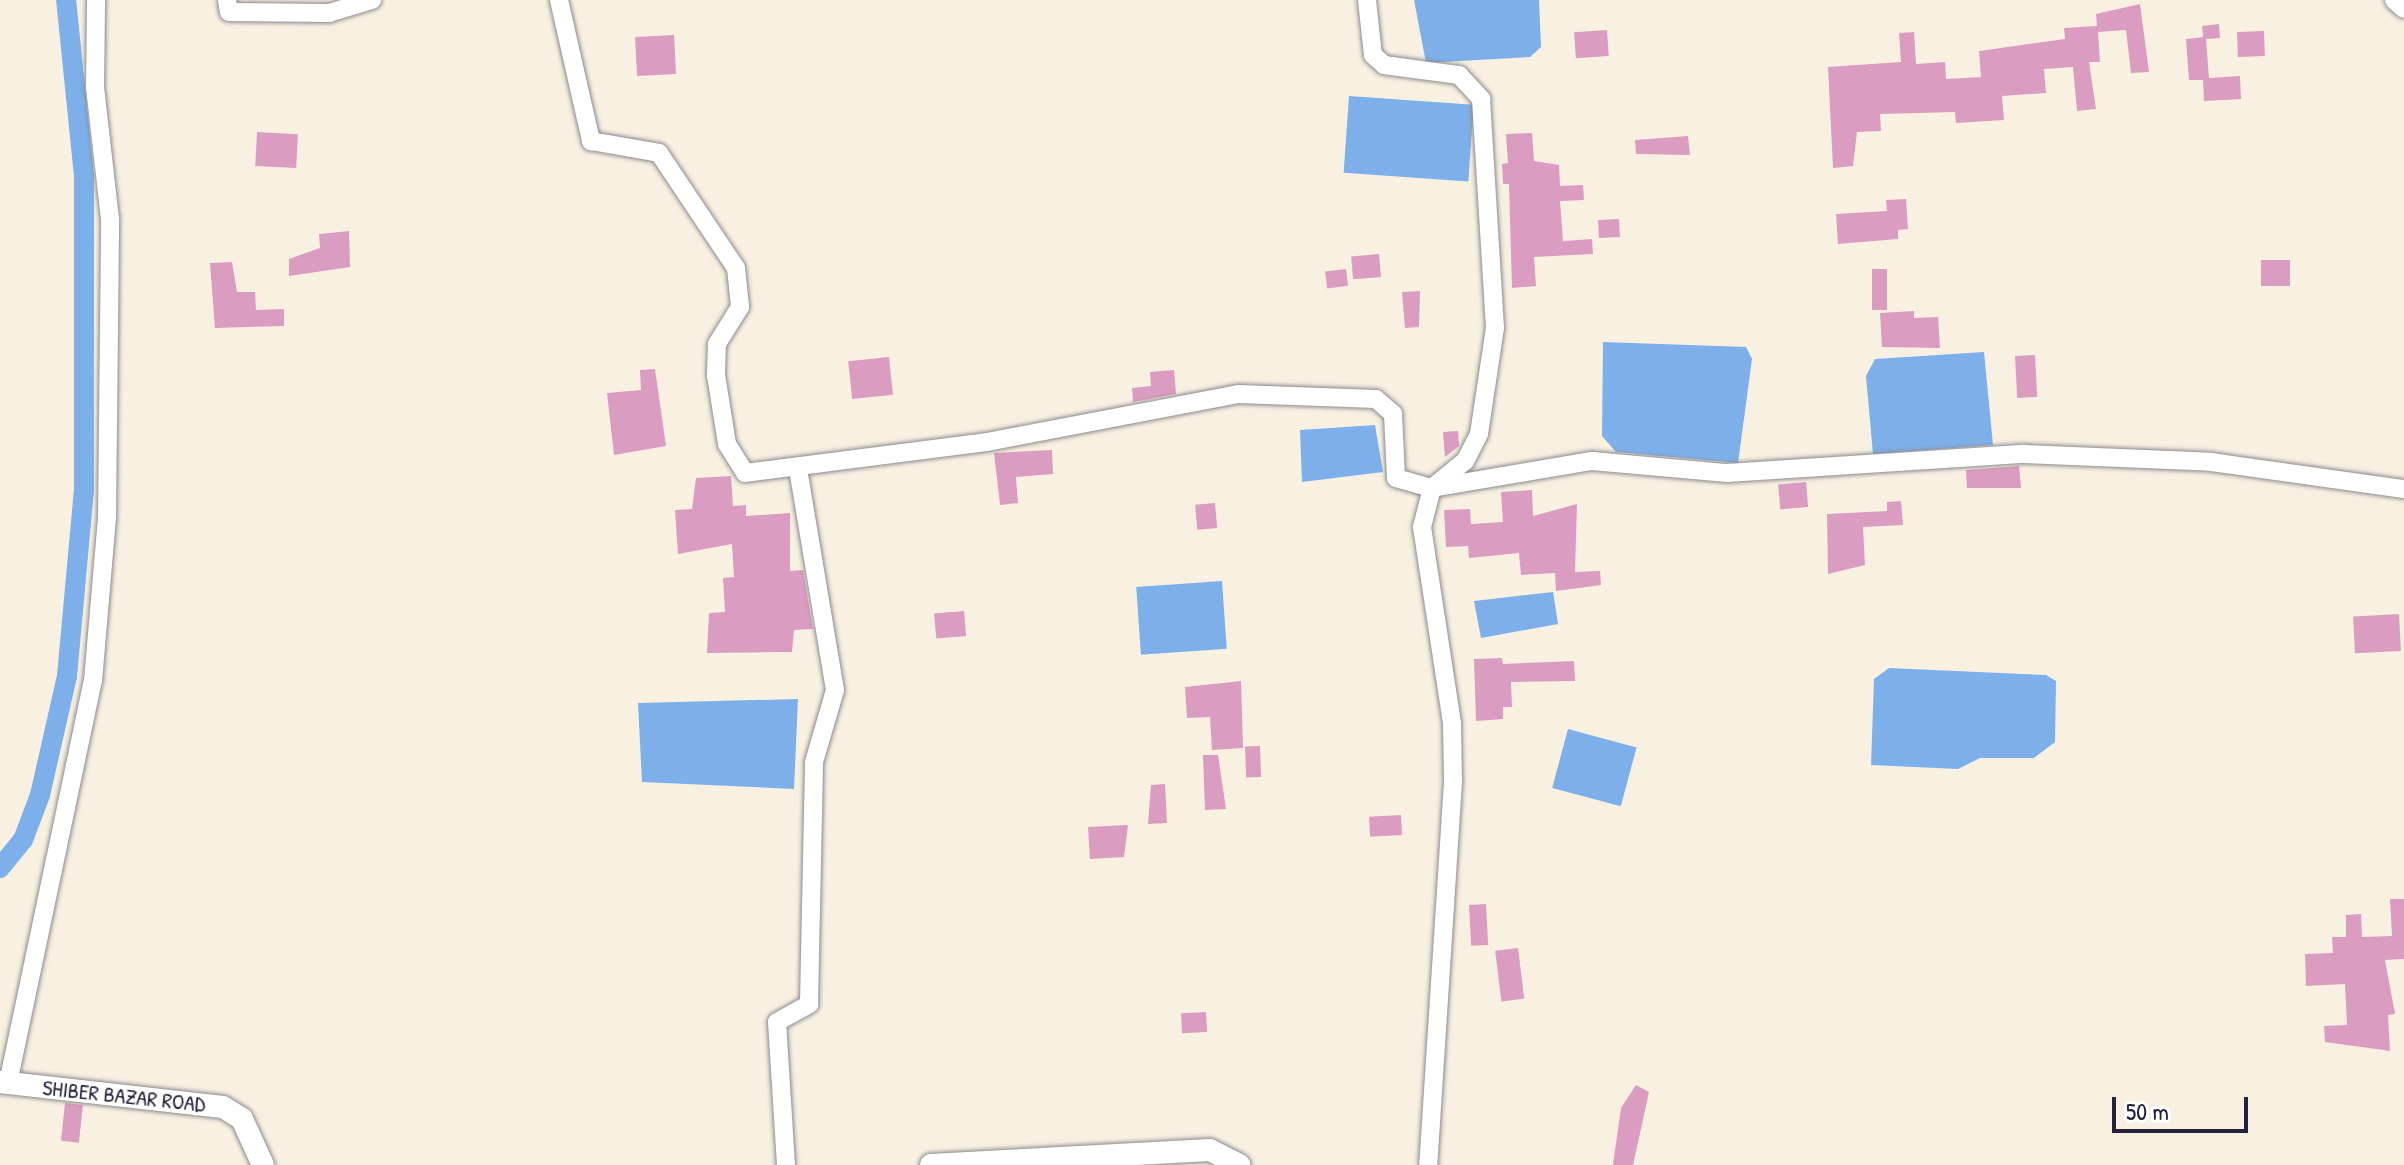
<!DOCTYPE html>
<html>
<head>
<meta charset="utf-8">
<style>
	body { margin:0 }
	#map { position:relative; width:2404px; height:1165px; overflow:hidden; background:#f8f1e2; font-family:"Patrick Hand",sans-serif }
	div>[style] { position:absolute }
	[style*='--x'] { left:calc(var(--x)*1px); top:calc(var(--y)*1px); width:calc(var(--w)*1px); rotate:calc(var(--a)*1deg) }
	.water>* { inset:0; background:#7db0ea; transform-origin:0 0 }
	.canal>* { height:20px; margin:-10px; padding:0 10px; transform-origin:10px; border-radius:10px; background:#7db0ea }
	.building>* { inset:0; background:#db9cc1; transform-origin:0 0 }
	.roads { filter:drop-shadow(0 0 2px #8d8a8e) drop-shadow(0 0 2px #8d8a8e) }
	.minor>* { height:18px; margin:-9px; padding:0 9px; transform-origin:9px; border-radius:9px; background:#fff }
	.tertiary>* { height:22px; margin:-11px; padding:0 11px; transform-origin:11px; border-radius:11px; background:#fff }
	span { translate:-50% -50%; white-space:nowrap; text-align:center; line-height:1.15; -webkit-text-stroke:6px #fff; paint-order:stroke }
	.street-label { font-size:22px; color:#22223b }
	.scale { position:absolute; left:2112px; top:1097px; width:136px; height:36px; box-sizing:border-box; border:4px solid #22223b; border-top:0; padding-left:10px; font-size:24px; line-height:28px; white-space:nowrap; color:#22223b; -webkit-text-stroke:6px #fff; paint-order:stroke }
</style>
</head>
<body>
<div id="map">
	<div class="water">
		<i style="clip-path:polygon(1414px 0,1539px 0,1541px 47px,1530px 57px,1426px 63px)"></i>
		<i style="left:1349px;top:96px;width:125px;height:77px;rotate:4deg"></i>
		<i style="clip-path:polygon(1603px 342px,1746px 347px,1752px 359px,1738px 463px,1616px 452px,1602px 436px)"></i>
		<i style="clip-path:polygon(1984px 352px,1993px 445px,1873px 454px,1866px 376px,1875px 359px)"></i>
		<i style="clip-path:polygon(1375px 425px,1383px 472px,1302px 482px,1300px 430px)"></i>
		<i style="left:1222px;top:581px;width:68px;height:86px;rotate:86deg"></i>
		<i style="clip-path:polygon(1553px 592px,1558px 624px,1481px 638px,1474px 601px)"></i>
		<i style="clip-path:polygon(1889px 668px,2046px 675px,2056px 681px,2055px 742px,2034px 758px,1980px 758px,1958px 769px,1871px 765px,1874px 679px)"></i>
		<i style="clip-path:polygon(798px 699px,794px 789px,642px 782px,638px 703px)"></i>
		<i style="left:1568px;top:729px;width:71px;height:61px;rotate:15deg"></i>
	</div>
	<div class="canal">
		<i style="--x:0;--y:868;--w:36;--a:-51"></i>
		<i style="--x:23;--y:840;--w:48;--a:-69.3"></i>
		<i style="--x:40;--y:795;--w:122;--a:-77.2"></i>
		<i style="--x:67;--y:676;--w:187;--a:-84.8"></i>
		<i style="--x:84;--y:490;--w:314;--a:-90"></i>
		<i style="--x:84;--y:176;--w:177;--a:-95.8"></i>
	</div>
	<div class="building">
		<i style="clip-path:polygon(2140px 4px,2149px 72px,2131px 73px,2126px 30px,2098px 32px,2100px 62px,2089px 62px,2096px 109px,2077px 111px,2073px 67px,2044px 69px,2046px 93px,2002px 96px,2004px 120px,1956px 123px,1955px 112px,1880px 114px,1881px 131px,1857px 132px,1853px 166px,1833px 168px,1828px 67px,1901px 62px,1899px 33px,1914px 32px,1916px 64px,1945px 62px,1946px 79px,1981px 77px,1979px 51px,2065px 39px,2064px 28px,2097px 26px,2096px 14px)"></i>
		<i style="clip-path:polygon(2219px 24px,2220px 38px,2206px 39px,2209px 78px,2240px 76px,2241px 99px,2204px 101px,2203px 80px,2189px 80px,2186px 39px,2203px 37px,2202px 26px)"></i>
		<i style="left:1607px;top:30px;width:26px;height:33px;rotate:86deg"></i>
		<i style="left:2264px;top:31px;width:25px;height:27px;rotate:88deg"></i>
		<i style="left:674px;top:35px;width:39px;height:39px;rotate:87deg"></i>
		<i style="left:257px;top:132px;width:41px;height:34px;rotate:3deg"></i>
		<i style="clip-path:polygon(1532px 133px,1534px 161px,1559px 165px,1560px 186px,1583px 185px,1584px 200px,1560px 201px,1563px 241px,1592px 239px,1593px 254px,1534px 257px,1536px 286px,1512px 288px,1509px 184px,1503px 184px,1502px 164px,1508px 163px,1506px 134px)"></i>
		<i style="clip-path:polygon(1688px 136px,1690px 155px,1636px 154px,1635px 140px)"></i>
		<i style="clip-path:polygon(1906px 199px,1908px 229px,1898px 230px,1898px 239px,1838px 244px,1836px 214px,1887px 211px,1886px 200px)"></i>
		<i style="left:1619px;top:219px;width:18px;height:21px;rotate:87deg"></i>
		<i style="clip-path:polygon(349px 231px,350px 267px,289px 276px,289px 259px,320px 248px,319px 234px)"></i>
		<i style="left:1379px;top:254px;width:23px;height:28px;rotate:85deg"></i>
		<i style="left:2261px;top:260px;width:29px;height:26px"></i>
		<i style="clip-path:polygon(232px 262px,237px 292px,255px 292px,256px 310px,284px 309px,284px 326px,215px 328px,210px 263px)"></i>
		<i style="left:1346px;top:269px;width:17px;height:21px;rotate:83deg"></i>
		<i style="left:1872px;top:269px;width:15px;height:41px"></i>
		<i style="clip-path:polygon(1420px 291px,1419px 327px,1405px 328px,1402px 292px)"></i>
		<i style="clip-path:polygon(1914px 311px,1914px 318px,1938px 317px,1940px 348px,1882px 347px,1880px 313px)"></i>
		<i style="left:2035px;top:355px;width:42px;height:20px;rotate:87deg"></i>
		<i style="left:889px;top:357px;width:38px;height:41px;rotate:84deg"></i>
		<i style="clip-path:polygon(655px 369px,666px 446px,614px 455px,607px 393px,641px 390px,640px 370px)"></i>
		<i style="clip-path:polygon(1174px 370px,1176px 394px,1133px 402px,1132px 388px,1151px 386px,1150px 372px)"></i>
		<i style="clip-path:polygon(1458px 431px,1459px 446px,1445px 457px,1443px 432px)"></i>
		<i style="clip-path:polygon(1052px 450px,1053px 474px,1016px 477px,1018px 503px,1000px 505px,994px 453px)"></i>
		<i style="clip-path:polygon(2019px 466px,2021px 488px,1967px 488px,1966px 470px)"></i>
		<i style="clip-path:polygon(731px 476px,733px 506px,746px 505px,746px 516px,790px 513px,790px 571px,803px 570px,813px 629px,794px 630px,792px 652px,707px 653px,709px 613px,725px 612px,723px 578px,734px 577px,732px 544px,678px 554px,675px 510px,692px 509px,696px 478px)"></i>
		<i style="left:1806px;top:482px;width:25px;height:28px;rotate:85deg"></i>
		<i style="clip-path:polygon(1532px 490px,1533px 516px,1577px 504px,1575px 572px,1600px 571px,1601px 585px,1556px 591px,1555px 573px,1521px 575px,1519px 553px,1469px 558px,1468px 546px,1446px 547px,1444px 510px,1470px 509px,1471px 524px,1503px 522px,1501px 492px)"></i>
		<i style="clip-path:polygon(1901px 501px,1903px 525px,1863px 527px,1865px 565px,1828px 574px,1827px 514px,1887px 511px,1887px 502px)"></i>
		<i style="left:1215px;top:503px;width:25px;height:20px;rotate:85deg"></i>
		<i style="left:964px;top:611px;width:25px;height:30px;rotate:85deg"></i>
		<i style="left:2399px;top:614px;width:37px;height:46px;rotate:87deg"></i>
		<i style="clip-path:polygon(1502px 658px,1503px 664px,1574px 661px,1575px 681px,1511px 682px,1512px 707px,1503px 707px,1503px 719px,1476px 721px,1474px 659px)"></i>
		<i style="clip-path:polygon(1241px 681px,1243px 748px,1212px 750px,1210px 717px,1187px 718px,1185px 687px)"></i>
		<i style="left:1260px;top:746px;width:31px;height:15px;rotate:88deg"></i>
		<i style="clip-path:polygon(1203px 755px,1218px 755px,1226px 809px,1205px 810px)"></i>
		<i style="clip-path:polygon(1165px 784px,1167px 823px,1148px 824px,1151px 785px)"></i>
		<i style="left:1401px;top:815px;width:20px;height:32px;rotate:87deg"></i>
		<i style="clip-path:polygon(1128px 825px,1124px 857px,1090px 859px,1088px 827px)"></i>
		<i style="clip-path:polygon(2390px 899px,2404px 899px,2404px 959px,2385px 960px,2395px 1014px,2388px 1015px,2390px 1051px,2325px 1042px,2324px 1026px,2347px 1025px,2345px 984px,2306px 986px,2305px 954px,2333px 953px,2332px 937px,2346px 937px,2346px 915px,2361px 914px,2362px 937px,2392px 936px)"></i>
		<i style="left:1486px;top:904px;width:41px;height:17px;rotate:87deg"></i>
		<i style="left:1518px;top:948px;width:51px;height:23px;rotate:83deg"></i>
		<i style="left:1206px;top:1012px;width:20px;height:25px;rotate:87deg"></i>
		<i style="clip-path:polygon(1636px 1085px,1649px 1092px,1633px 1165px,1613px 1165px,1621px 1108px)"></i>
		<i style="left:65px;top:1103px;width:18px;height:38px;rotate:6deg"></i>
	</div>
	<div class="roads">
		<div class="minor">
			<i style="--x:227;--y:0;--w:12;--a:81"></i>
			<i style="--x:229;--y:12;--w:100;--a:0.6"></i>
			<i style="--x:329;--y:13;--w:45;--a:-16.8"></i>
			<i style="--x:559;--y:0;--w:145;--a:77.2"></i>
			<i style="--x:591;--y:141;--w:69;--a:10"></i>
			<i style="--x:659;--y:153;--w:138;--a:56.2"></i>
			<i style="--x:736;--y:268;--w:39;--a:84"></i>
			<i style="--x:740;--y:307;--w:44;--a:121.9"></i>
			<i style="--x:717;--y:344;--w:31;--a:92"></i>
			<i style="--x:716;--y:375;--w:70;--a:80.9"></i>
			<i style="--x:727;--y:444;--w:34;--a:58"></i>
			<i style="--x:745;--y:473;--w:244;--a:-7.3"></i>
			<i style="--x:987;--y:442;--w:256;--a:-10.8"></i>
			<i style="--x:1238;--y:394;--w:138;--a:2.1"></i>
			<i style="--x:1376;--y:399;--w:23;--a:41"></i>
			<i style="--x:1393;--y:414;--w:64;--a:87.3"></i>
			<i style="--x:1396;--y:478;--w:37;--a:16"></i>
			<i style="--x:1432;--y:488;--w:162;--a:-9.6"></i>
			<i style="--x:1592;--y:461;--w:136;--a:5.1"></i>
			<i style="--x:1727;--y:473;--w:298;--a:-3.7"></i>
			<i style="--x:2024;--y:454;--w:187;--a:2.4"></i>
			<i style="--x:2211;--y:462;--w:195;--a:8"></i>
			<i style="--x:1367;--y:0;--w:55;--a:83.8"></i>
			<i style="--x:1373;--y:55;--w:15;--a:42"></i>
			<i style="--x:1384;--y:65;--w:76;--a:7.6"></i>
			<i style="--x:1459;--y:75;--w:33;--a:47"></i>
			<i style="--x:1481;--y:99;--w:229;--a:86.5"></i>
			<i style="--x:1495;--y:328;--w:107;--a:98.6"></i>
			<i style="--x:1479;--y:434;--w:30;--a:117"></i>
			<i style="--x:1465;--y:461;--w:43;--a:140.7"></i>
			<i style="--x:1432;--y:488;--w:40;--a:104.4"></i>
			<i style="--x:1422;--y:527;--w:199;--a:81.3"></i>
			<i style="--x:1452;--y:724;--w:58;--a:89"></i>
			<i style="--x:1453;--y:782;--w:384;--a:93.7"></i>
			<i style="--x:2394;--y:0;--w:13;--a:42"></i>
			<i style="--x:8;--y:1083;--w:411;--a:-78.1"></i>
			<i style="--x:93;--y:681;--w:163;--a:-85.1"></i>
			<i style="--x:107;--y:519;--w:300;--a:-89.4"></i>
			<i style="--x:110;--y:219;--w:132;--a:-96.5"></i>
			<i style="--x:95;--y:88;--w:88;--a:-89.3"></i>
			<i style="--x:786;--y:1165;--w:143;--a:-93.6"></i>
			<i style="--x:777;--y:1022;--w:37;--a:-29"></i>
			<i style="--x:809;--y:1004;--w:242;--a:-88.8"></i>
			<i style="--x:814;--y:762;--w:75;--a:-73.7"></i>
			<i style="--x:835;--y:690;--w:224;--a:-99.5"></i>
		</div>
		<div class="tertiary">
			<i style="--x:0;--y:1082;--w:224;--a:6.4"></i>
			<i style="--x:223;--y:1107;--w:22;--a:32"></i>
			<i style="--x:242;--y:1119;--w:51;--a:65.5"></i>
			<i style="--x:931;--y:1165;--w:279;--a:-3.1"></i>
			<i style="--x:1210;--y:1150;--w:33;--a:27"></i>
		</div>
	</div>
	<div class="street-label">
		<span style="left:124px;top:1096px;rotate:6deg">SHIBER BAZAR ROAD</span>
	</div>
	<div class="scale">50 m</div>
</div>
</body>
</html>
